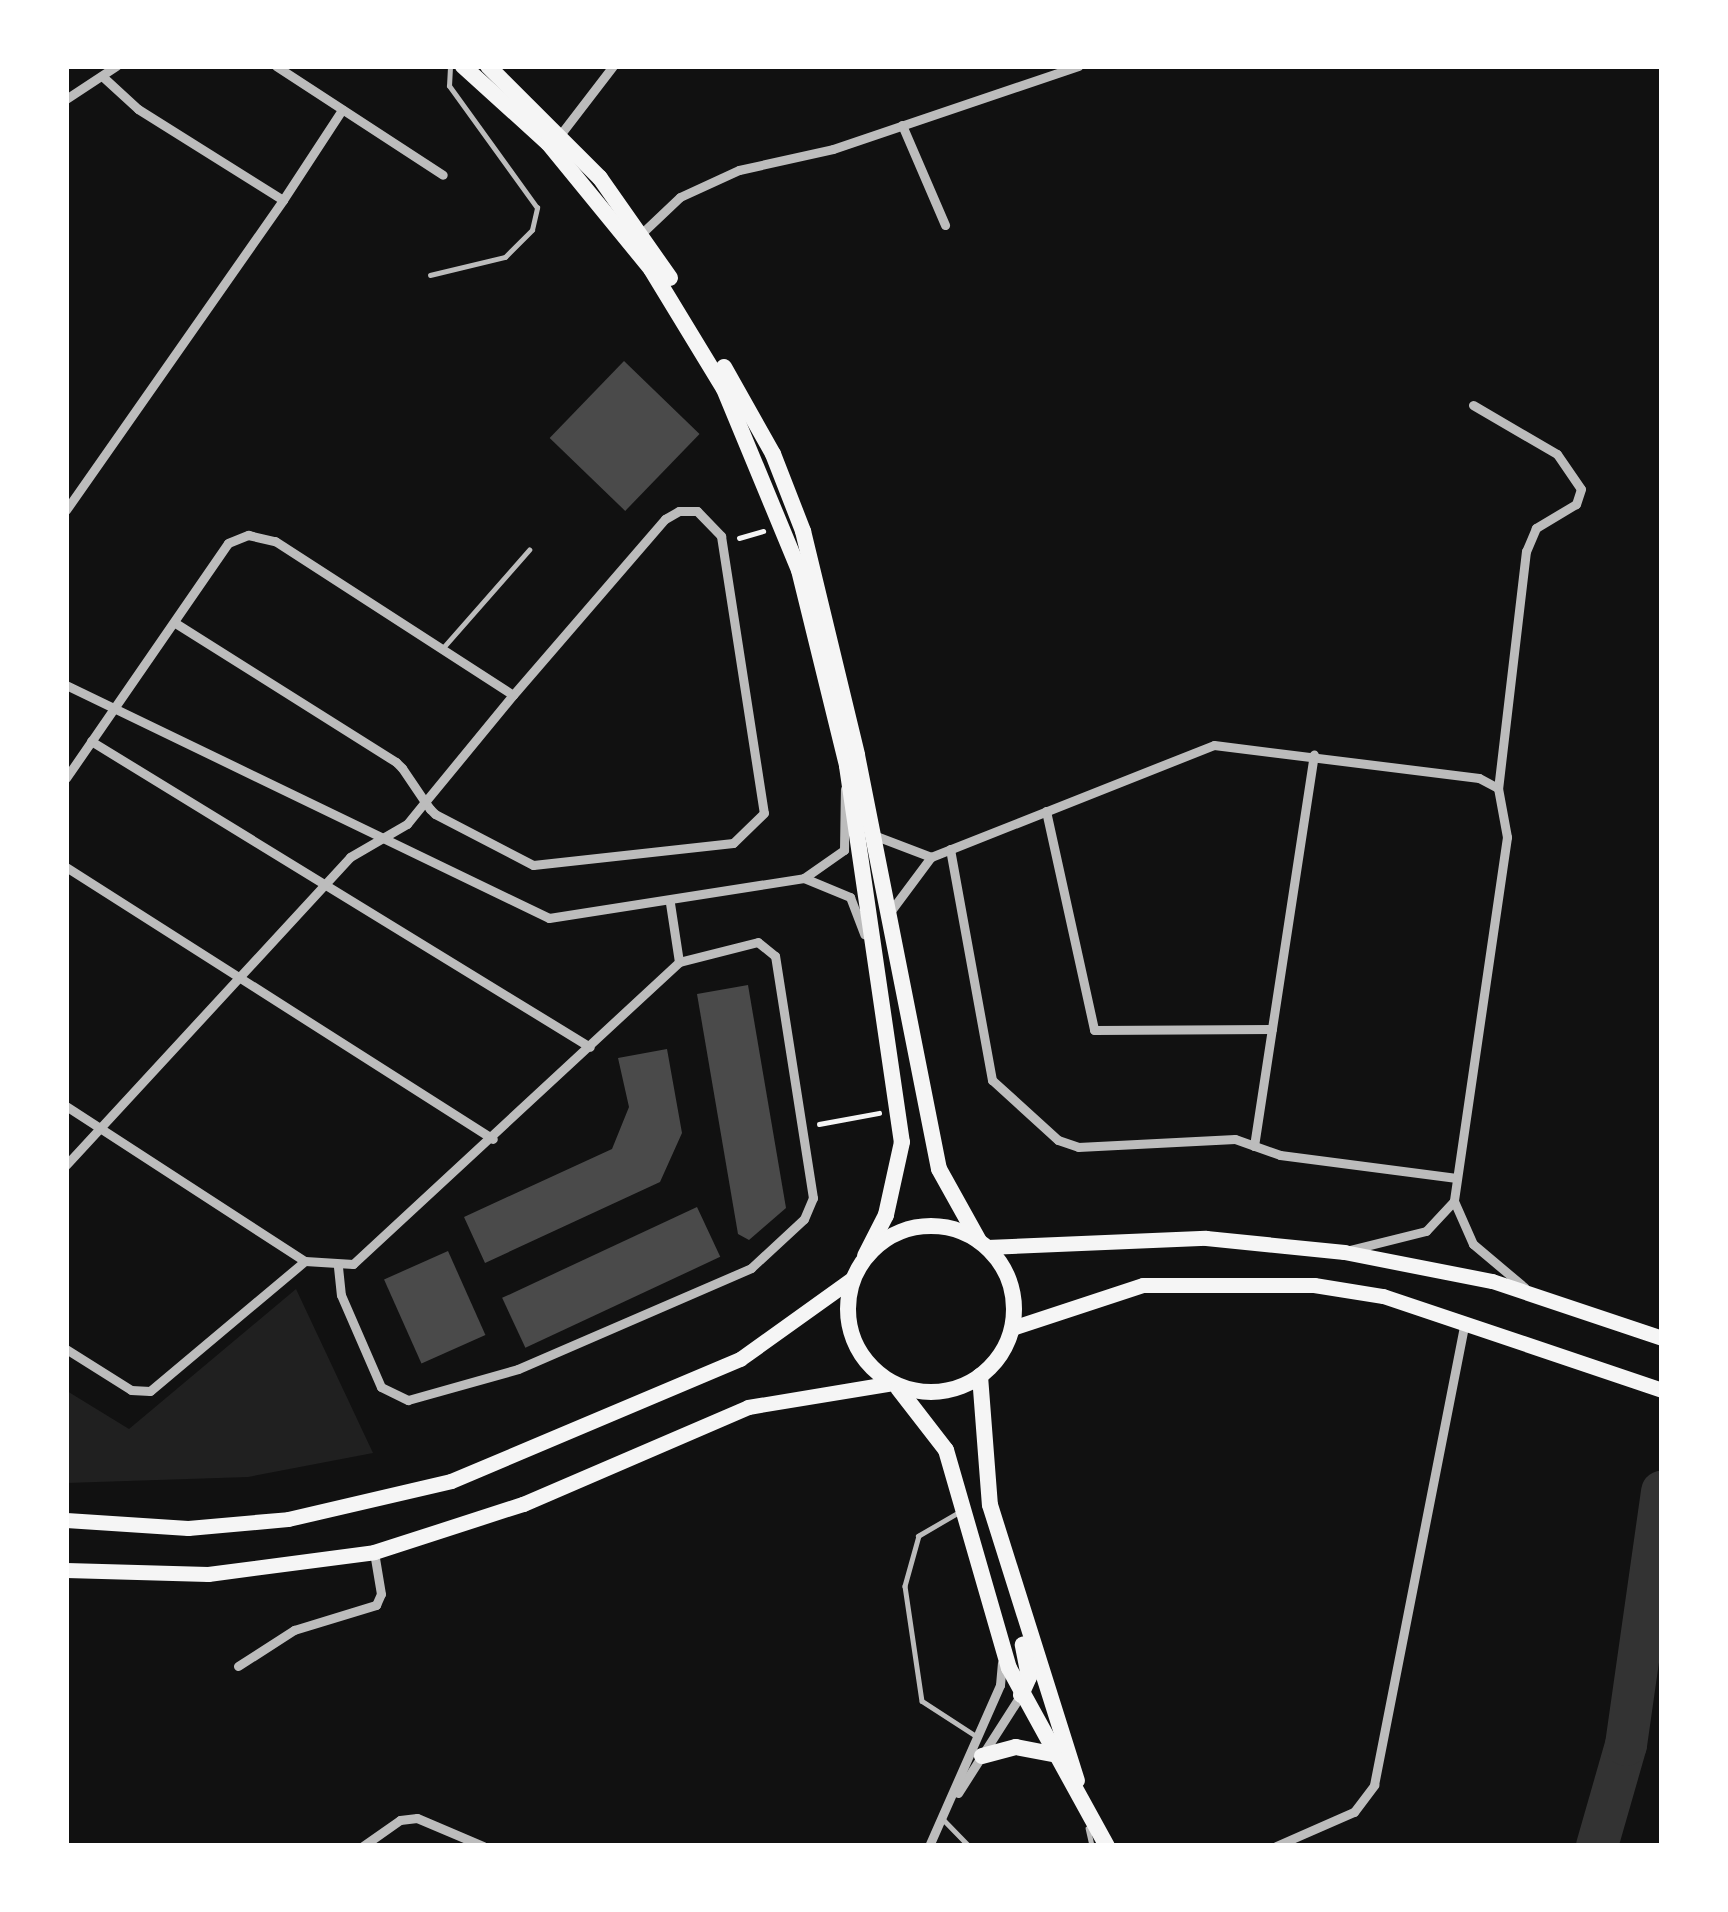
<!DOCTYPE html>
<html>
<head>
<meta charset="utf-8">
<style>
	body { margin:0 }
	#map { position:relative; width:1728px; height:1912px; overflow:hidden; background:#111; font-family:Lora,serif }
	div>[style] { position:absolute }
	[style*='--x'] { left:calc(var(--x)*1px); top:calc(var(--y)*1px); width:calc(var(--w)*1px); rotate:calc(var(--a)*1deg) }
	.green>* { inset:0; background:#202020 }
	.river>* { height:42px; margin:-21px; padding:0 21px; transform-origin:21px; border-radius:21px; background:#333 }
	.building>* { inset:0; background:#4a4a4a; transform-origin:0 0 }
	.path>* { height:4.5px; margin:-2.25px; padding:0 2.25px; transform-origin:2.25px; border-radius:2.25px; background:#f5f5f5 }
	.service>* { height:4.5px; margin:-2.25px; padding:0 2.25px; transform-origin:2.25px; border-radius:2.25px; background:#bcbcbc }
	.minor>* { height:9px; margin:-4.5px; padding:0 4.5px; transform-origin:4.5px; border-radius:4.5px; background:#bcbcbc }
	.primary>* { height:15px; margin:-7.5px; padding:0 7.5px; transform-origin:7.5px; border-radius:7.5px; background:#f5f5f5 }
	.trunk>* { height:16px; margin:-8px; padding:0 8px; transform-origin:8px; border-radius:8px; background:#f5f5f5 }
	.trunk>.ring { margin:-8px; padding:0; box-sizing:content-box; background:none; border:16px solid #f5f5f5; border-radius:50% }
	span { translate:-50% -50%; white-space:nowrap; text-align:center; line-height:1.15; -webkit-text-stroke:9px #fff; paint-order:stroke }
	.frame { position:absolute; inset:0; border:69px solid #fff; pointer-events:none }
</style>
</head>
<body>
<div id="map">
	<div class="green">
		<i style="clip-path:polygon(296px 1289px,373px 1453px,248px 1477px,66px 1483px,67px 1391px,129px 1429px)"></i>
	</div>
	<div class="river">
		<i style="--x:1597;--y:1846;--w:105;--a:-74"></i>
		<i style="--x:1626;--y:1745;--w:256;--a:-81.9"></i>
	</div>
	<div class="building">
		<i style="left:624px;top:361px;width:105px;height:107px;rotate:44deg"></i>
		<i style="clip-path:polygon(748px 985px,786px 1208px,749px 1240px,738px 1234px,697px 994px)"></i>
		<i style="clip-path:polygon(667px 1049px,682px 1133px,660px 1182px,485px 1263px,464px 1217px,612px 1149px,629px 1107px,618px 1058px)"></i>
		<i style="left:697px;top:1207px;width:55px;height:215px;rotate:65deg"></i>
		<i style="left:448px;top:1251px;width:92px;height:70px;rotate:66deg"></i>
	</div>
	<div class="path">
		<i style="--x:739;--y:538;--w:25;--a:-16"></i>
		<i style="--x:819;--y:1124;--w:61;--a:-10.4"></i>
	</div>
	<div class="service">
		<i style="--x:430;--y:275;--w:77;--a:-13.5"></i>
		<i style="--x:505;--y:257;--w:38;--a:-45"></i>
		<i style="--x:532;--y:230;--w:23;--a:-77"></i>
		<i style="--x:537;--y:208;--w:150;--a:-125.8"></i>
		<i style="--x:449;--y:86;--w:20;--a:-87"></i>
		<i style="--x:442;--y:649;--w:132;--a:-48.7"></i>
		<i style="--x:960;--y:1512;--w:48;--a:149.7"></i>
		<i style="--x:919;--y:1536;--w:52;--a:105.6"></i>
		<i style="--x:905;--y:1586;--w:116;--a:81.6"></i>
		<i style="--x:922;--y:1701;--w:64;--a:32.9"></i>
		<i style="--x:942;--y:1818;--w:39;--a:46"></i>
		<i style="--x:1088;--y:1828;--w:18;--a:77"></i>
	</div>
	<div class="minor">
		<i style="--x:276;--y:66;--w:199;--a:33.1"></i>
		<i style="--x:66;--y:99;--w:60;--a:-33.4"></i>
		<i style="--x:902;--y:125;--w:109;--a:66.7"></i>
		<i style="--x:560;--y:135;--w:87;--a:-52.5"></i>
		<i style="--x:283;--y:200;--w:108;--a:-56.8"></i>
		<i style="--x:642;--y:233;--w:52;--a:-43.5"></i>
		<i style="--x:680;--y:197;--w:65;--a:-24.6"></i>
		<i style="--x:739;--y:170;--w:96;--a:-12.6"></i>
		<i style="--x:833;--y:149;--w:259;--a:-18.7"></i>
		<i style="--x:1473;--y:405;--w:97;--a:30.3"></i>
		<i style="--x:1557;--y:454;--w:42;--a:55.6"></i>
		<i style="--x:1581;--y:489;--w:16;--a:108"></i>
		<i style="--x:1576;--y:504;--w:47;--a:149"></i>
		<i style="--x:1536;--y:528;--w:25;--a:113"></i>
		<i style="--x:1526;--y:551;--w:239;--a:96.7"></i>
		<i style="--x:66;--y:510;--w:378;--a:-55"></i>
		<i style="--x:283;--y:200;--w:171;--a:-147.9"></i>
		<i style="--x:138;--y:109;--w:49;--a:-137.5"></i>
		<i style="--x:66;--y:685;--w:536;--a:25.75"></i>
		<i style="--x:549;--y:918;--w:258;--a:-8.9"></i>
		<i style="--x:804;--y:878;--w:49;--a:-35"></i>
		<i style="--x:844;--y:850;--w:61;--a:-89.1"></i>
		<i style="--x:91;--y:741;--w:585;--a:31.52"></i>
		<i style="--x:66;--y:778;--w:285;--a:-55.4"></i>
		<i style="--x:228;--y:543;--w:22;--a:-22"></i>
		<i style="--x:248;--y:535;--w:28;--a:13"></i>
		<i style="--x:275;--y:541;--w:283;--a:32.9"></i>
		<i style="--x:1046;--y:811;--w:224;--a:77.6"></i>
		<i style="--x:1094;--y:1030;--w:178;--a:-0.3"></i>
		<i style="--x:876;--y:836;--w:59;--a:20.9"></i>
		<i style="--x:950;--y:849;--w:235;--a:79.7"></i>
		<i style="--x:992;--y:1080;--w:89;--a:42.3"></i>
		<i style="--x:1058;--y:1140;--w:21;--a:19"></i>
		<i style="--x:1078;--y:1147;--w:157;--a:-2.9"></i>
		<i style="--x:1235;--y:1139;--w:48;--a:19.6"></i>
		<i style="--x:1280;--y:1155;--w:178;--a:7.4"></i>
		<i style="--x:66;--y:867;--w:506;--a:32.5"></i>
		<i style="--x:804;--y:878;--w:50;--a:22.4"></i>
		<i style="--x:850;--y:897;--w:40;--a:69"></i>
		<i style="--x:890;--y:912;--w:69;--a:-53.3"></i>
		<i style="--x:931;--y:857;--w:304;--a:-21.6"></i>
		<i style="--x:1214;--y:745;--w:267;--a:7.1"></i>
		<i style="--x:1479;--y:778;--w:21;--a:28"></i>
		<i style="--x:1498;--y:788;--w:50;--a:79.6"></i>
		<i style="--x:1507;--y:837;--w:368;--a:98.3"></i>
		<i style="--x:1454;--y:1201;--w:41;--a:133"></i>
		<i style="--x:1426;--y:1231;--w:78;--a:166"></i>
		<i style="--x:66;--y:1106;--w:285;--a:33"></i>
		<i style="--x:305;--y:1261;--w:48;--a:3.6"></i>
		<i style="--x:353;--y:1264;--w:444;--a:-42.8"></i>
		<i style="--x:679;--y:962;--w:60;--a:-98.7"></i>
		<i style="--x:1254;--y:1146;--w:396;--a:-81.3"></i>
		<i style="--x:66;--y:1165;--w:419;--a:-47.3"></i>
		<i style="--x:350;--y:857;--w:66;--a:-30.1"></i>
		<i style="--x:407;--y:824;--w:28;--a:-51"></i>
		<i style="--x:425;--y:802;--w:139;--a:-50.6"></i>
		<i style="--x:513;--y:695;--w:233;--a:-49.2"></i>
		<i style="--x:665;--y:519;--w:16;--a:-30"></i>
		<i style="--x:679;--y:511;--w:18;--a:0"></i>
		<i style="--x:697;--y:511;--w:35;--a:46"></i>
		<i style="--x:721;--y:536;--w:280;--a:81.2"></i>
		<i style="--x:764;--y:813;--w:43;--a:135.9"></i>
		<i style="--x:733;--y:843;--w:201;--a:173.7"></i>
		<i style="--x:533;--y:865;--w:110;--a:-152.5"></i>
		<i style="--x:435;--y:814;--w:7;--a:-135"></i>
		<i style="--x:430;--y:809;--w:9;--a:-126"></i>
		<i style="--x:425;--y:802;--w:41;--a:-124.1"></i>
		<i style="--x:402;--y:768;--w:8;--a:-135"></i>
		<i style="--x:396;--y:762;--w:262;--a:-147.8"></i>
		<i style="--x:1454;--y:1201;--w:47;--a:66.2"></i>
		<i style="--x:1473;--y:1244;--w:67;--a:40.1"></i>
		<i style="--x:338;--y:1267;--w:28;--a:84"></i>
		<i style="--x:341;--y:1295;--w:100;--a:66.5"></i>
		<i style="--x:381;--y:1387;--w:30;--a:26"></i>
		<i style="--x:408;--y:1400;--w:114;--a:-15.7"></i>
		<i style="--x:518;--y:1369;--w:254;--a:-23.4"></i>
		<i style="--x:751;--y:1268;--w:72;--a:-42.8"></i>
		<i style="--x:804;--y:1219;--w:23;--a:-67"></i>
		<i style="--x:813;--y:1198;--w:245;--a:-98.9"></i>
		<i style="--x:775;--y:956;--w:22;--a:-141"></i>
		<i style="--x:758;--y:942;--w:81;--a:165.8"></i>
		<i style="--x:66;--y:1349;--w:77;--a:32.2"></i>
		<i style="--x:131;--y:1390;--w:19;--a:3"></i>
		<i style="--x:150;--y:1391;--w:202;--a:-40"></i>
		<i style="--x:238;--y:1666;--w:67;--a:-32.7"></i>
		<i style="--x:294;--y:1630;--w:86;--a:-17"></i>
		<i style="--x:376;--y:1605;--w:12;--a:-66"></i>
		<i style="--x:381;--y:1594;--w:43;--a:-99.5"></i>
		<i style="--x:958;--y:1793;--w:115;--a:-57.4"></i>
		<i style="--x:363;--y:1846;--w:45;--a:-35.1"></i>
		<i style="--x:400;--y:1820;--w:17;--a:-7"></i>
		<i style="--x:417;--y:1818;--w:72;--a:23"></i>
		<i style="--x:929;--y:1846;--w:176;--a:-66.2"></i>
		<i style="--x:1000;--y:1685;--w:22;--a:-85"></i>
		<i style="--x:1276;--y:1846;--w:85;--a:-23.6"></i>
		<i style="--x:1354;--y:1812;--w:34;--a:-53"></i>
		<i style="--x:1374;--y:1785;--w:472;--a:-78.9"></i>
	</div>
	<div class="primary">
		<i style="--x:987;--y:1247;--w:219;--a:-2.4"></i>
		<i style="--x:1206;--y:1238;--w:139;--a:5.8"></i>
		<i style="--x:1344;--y:1252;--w:151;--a:11.1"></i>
		<i style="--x:1492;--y:1281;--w:179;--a:18.5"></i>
		<i style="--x:1012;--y:1328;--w:138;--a:-18.2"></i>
		<i style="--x:1143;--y:1285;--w:171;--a:0"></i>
		<i style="--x:1314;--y:1285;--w:70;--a:9.1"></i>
		<i style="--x:1383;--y:1296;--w:294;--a:18.6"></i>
		<i style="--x:66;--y:1520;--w:122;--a:3.8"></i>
		<i style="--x:188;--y:1528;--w:100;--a:-5.1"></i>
		<i style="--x:288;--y:1519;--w:167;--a:-13.1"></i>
		<i style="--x:451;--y:1481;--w:314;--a:-22.9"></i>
		<i style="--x:740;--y:1359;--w:139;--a:-35.6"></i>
		<i style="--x:66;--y:1570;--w:142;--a:1.6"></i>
		<i style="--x:208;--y:1574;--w:167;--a:-7.5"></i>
		<i style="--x:374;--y:1552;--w:157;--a:-17.9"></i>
		<i style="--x:523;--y:1504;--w:245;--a:-23.3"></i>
		<i style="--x:748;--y:1407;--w:147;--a:-9.4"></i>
	</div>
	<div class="trunk">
		<i style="--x:463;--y:66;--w:115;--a:42.2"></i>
		<i style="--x:548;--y:143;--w:163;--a:50.7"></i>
		<i style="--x:651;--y:269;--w:140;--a:58.7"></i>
		<i style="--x:724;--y:389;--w:196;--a:67.5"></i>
		<i style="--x:799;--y:570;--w:202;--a:76.2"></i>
		<i style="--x:847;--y:766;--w:380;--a:81.7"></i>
		<i style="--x:902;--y:1142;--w:75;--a:102.4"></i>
		<i style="--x:886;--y:1215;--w:46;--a:117.1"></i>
		<i style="--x:488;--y:66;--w:158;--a:45"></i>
		<i style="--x:600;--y:178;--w:122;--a:55"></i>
		<i style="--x:724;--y:367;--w:100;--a:60.6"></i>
		<i style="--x:773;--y:454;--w:83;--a:68.7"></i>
		<i style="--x:803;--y:531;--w:230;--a:76.4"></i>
		<i style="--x:857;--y:755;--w:422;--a:78.8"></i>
		<i style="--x:939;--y:1169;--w:82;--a:60.9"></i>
		<i class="ring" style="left:848px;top:1226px;width:150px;height:150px"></i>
		<i style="--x:980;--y:1376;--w:129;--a:85.6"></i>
		<i style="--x:990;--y:1505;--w:289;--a:72.5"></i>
		<i style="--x:898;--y:1388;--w:78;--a:52.3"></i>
		<i style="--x:946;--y:1450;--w:227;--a:73.9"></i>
		<i style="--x:1009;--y:1668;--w:203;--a:61.2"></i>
		<i style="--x:1021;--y:1695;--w:20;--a:-66"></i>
		<i style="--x:1029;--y:1677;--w:33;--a:-101"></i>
		<i style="--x:982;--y:1756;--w:35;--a:-15"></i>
		<i style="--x:1016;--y:1747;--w:38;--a:11"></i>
	</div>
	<div class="frame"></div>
</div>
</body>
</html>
